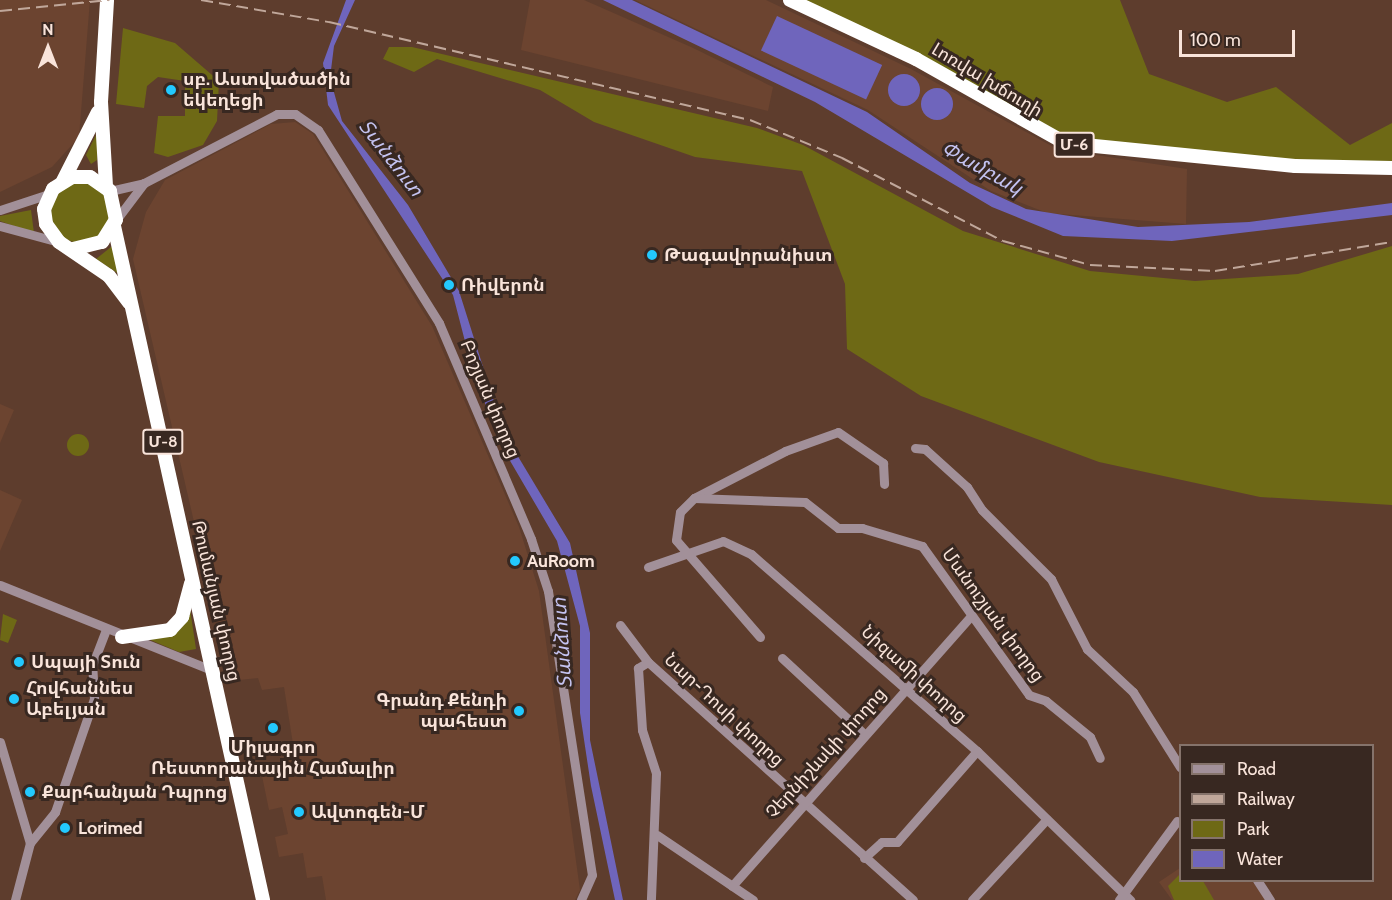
<!DOCTYPE html>
<html>
<head>
<meta charset="utf-8">
<style>
	body { margin:0 }
	#map { position:relative; width:1392px; height:900px; overflow:hidden; background:#5e3d2d; font-family:Cabin,"Noto Sans Armenian",sans-serif }
	div>[style] { position:absolute }
	[style*='--x'] { left:calc(var(--x)*1px); top:calc(var(--y)*1px); width:calc(var(--w)*1px); rotate:calc(var(--a)*1deg) }
	.built>* { inset:0; background:#6c4430 }
	.green>* { inset:0; background:#6e6915 }
	.round { border-radius:50% }
	.water>* { inset:0; background:#6f65bc; transform-origin:0 0 }
	.minor>* { height:9px; margin:-4.5px; padding:0 4.5px; transform-origin:4.5px; border-radius:4.5px; background:#a29099 }
	.highway>* { height:14px; margin:-7px; padding:0 7px; transform-origin:7px; border-radius:7px; background:#fff }
	.rail>* { height:2px; margin-top:-1px; transform-origin:0; background:repeating-linear-gradient(90deg,#c0a79a 0 12px,transparent 0 18px) }
	.dots>* { width:16px; height:16px; translate:-50% -50%; box-sizing:border-box; border:3px solid #382821; border-radius:50% }
	span { translate:-50% -50%; white-space:nowrap; text-align:center; line-height:1.15; -webkit-text-stroke:6px #382821; paint-order:stroke }
	.shield-label span { padding:2px 4px; background:#382821; border:2px solid; border-radius:4px; -webkit-text-stroke-width:0 }
	.shield-label { font-size:16px; color:#f9e4da; font-weight:700 }
	.poi-label { font-size:18px; color:#f9e4da; font-weight:700 }
	.left { translate:0 -50%; text-align:left }
	.right { translate:-100% -50%; text-align:right }
	.street-label { font-size:18px; color:#f9e4da }
	.water-label { font-size:20px; color:#c4c3f1; font-style:italic }
	.legend { position:absolute; left:1179px; top:744px; width:195px; height:138px; box-sizing:border-box; background:#382821; border:2px solid #85736b; margin:0; padding:8px 10px; list-style:none; font-size:18px; color:#f9e4da }
	.legend li { display:flex; align-items:center; gap:12px; height:30px }
	.legend b { width:30px; border:2px solid #85736b }
	.north { position:absolute; left:18px; top:18px; width:60px; height:60px; -webkit-text-stroke:4px #382821; paint-order:stroke; rotate:0deg; font-size:16px; font-weight:700; line-height:24px; text-align:center; color:#f9e4da }
	.north::after { content:''; display:block; margin:auto; width:21px; height:27px; background:#f9e4da; clip-path:polygon(50% 0,100% 100%,50% 72%,0 100%) }
	.scale { position:absolute; left:1179px; top:30px; width:116px; height:27px; box-sizing:border-box; border:3px solid #f9e4da; border-top:0; padding-left:8px; font-size:18px; line-height:21px; white-space:nowrap; color:#f9e4da; -webkit-text-stroke:4px #382821; paint-order:stroke }
</style>
</head>
<body>
<div id="map">
	<div class="built">
		<i style="clip-path:polygon(0 0,90px 0,79px 137px,52px 167px,0 192px)"></i>
		<i style="clip-path:polygon(530px 0,584px 0,691px 47px,773px 87px,768px 111px,521px 50px)"></i>
		<i style="clip-path:polygon(635px 0,766px 0,911px 69px,1057px 149px,1187px 169px,1186px 224px,1047px 213px,991px 191px,868px 110px)"></i>
		<i style="clip-path:polygon(295px 122px,313px 134px,432px 326px,519px 527px,539px 591px,580px 890px,575px 900px,326px 900px,322px 876px,307px 878px,303px 853px,279px 857px,275px 837px,288px 834px,282px 807px,269px 810px,261px 771px,296px 763px,284px 687px,262px 690px,258px 678px,239px 680px,228px 664px,233px 661px,231px 650px,224px 651px,133px 259px,146px 212px,165px 180px,271px 124px)"></i>
		<i style="clip-path:polygon(0 404px,14px 410px,0 443px)"></i>
		<i style="clip-path:polygon(0 490px,22px 500px,0 551px)"></i>
		<i style="clip-path:polygon(1180px 868px,1180px 880px,1252px 881px,1266px 900px,1172px 900px,1159px 882px)"></i>
	</div>
	<div class="green">
		<i style="clip-path:polygon(805px 0,1120px 0,1149px 74px,1227px 102px,1276px 87px,1350px 145px,1392px 123px,1392px 164px,1359px 166px,1068px 138px)"></i>
		<i style="clip-path:polygon(123px 28px,175px 43px,219px 81px,217px 121px,203px 145px,168px 157px,154px 153px,158px 116px,185px 116px,185px 81px,158px 77px,147px 86px,144px 108px,116px 104px)"></i>
		<i style="clip-path:polygon(389px 47px,412px 47px,757px 128px,803px 145px,963px 231px,1090px 271px,1195px 281px,1298px 274px,1392px 246px,1392px 505px,1260px 497px,1099px 462px,921px 396px,847px 349px,845px 284px,802px 171px,695px 157px,594px 122px,540px 90px,437px 59px,414px 72px,383px 59px)"></i>
		<i style="clip-path:polygon(98px 131px,97px 160px,91px 164px,86px 155px)"></i>
		<i class="round" style="left:51px;top:183px;width:60px;height:60px"></i>
		<i style="clip-path:polygon(31px 210px,34px 233px,0 221px,0 216px)"></i>
		<i style="clip-path:polygon(116px 243px,119px 274px,96px 259px)"></i>
		<i class="round" style="left:67px;top:434px;width:22px;height:22px"></i>
		<i style="clip-path:polygon(189px 602px,196px 649px,179px 652px,148px 639px,156px 638px)"></i>
		<i style="clip-path:polygon(3px 614px,17px 620px,8px 643px,0 640px)"></i>
		<i style="clip-path:polygon(1180px 874px,1180px 880px,1203px 881px,1214px 900px,1174px 900px,1168px 886px)"></i>
	</div>
	<div class="water">
		<i style="clip-path:polygon(346px 0,355px 0,334px 46px,330px 78px,342px 121px,408px 205px,459px 291px,504px 433px,570px 543px,590px 633px,590px 740px,623px 900px,615px 900px,591px 786px,580px 713px,580px 626px,557px 541px,509px 459px,475px 380px,453px 295px,328px 105px,323px 63px)"></i>
		<i style="clip-path:polygon(603px 0,632px 0,867px 112px,970px 183px,1026px 209px,1138px 227px,1249px 222px,1392px 203px,1392px 215px,1172px 241px,1063px 236px,992px 207px,815px 102px)"></i>
		<i style="left:777px;top:16px;width:116px;height:38px;rotate:25deg"></i>
		<i class="round" style="left:888px;top:74px;width:32px;height:32px"></i>
		<i class="round" style="left:921px;top:88px;width:32px;height:32px"></i>
	</div>
	<div class="minor">
		<i style="--x:110;--y:191;--w:35;--a:-13"></i>
		<i style="--x:144;--y:183;--w:150;--a:-27.4"></i>
		<i style="--x:277;--y:114;--w:18;--a:0"></i>
		<i style="--x:295;--y:114;--w:28;--a:35"></i>
		<i style="--x:318;--y:130;--w:228;--a:57.9"></i>
		<i style="--x:439;--y:323;--w:235;--a:66.9"></i>
		<i style="--x:531;--y:539;--w:55;--a:71.9"></i>
		<i style="--x:548;--y:591;--w:287;--a:81.2"></i>
		<i style="--x:592;--y:875;--w:27;--a:114"></i>
		<i style="--x:0;--y:210;--w:52;--a:-18.1"></i>
		<i style="--x:116;--y:220;--w:46;--a:-52.9"></i>
		<i style="--x:0;--y:226;--w:61;--a:15.2"></i>
		<i style="--x:915;--y:448;--w:10;--a:6"></i>
		<i style="--x:925;--y:449;--w:57;--a:42.1"></i>
		<i style="--x:967;--y:487;--w:27;--a:57"></i>
		<i style="--x:982;--y:510;--w:98;--a:45"></i>
		<i style="--x:1051;--y:579;--w:79;--a:62.8"></i>
		<i style="--x:1087;--y:649;--w:63;--a:43.1"></i>
		<i style="--x:1133;--y:692;--w:89;--a:57.9"></i>
		<i style="--x:696;--y:497;--w:100;--a:-27.3"></i>
		<i style="--x:785;--y:451;--w:56;--a:-19.7"></i>
		<i style="--x:838;--y:432;--w:55;--a:34.6"></i>
		<i style="--x:883;--y:463;--w:21;--a:87"></i>
		<i style="--x:648;--y:567;--w:79;--a:-19.1"></i>
		<i style="--x:723;--y:541;--w:31;--a:25"></i>
		<i style="--x:751;--y:554;--w:300;--a:41.1"></i>
		<i style="--x:977;--y:751;--w:214;--a:44.2"></i>
		<i style="--x:0;--y:585;--w:231;--a:21.9"></i>
		<i style="--x:620;--y:625;--w:46;--a:52.9"></i>
		<i style="--x:648;--y:662;--w:356;--a:41.9"></i>
		<i style="--x:760;--y:637;--w:128;--a:-130.9"></i>
		<i style="--x:676;--y:540;--w:28;--a:-82"></i>
		<i style="--x:680;--y:512;--w:20;--a:-45"></i>
		<i style="--x:694;--y:498;--w:111;--a:2.1"></i>
		<i style="--x:805;--y:502;--w:42;--a:38.2"></i>
		<i style="--x:838;--y:528;--w:24;--a:0"></i>
		<i style="--x:862;--y:528;--w:63;--a:16.7"></i>
		<i style="--x:922;--y:546;--w:183;--a:54.3"></i>
		<i style="--x:1029;--y:695;--w:18;--a:19"></i>
		<i style="--x:1046;--y:701;--w:57;--a:39.3"></i>
		<i style="--x:1090;--y:737;--w:23;--a:65"></i>
		<i style="--x:782;--y:658;--w:112;--a:42.8"></i>
		<i style="--x:648;--y:662;--w:12;--a:149"></i>
		<i style="--x:638;--y:668;--w:62;--a:86.3"></i>
		<i style="--x:642;--y:730;--w:45;--a:72"></i>
		<i style="--x:656;--y:773;--w:127;--a:92.3"></i>
		<i style="--x:0;--y:742;--w:105;--a:73.5"></i>
		<i style="--x:657;--y:835;--w:116;--a:34.1"></i>
		<i style="--x:864;--y:858;--w:24;--a:-42"></i>
		<i style="--x:882;--y:842;--w:15;--a:0"></i>
		<i style="--x:897;--y:842;--w:121;--a:-48.7"></i>
		<i style="--x:1257;--y:880;--w:24;--a:57"></i>
		<i style="--x:732;--y:886;--w:361;--a:-48.5"></i>
		<i style="--x:15;--y:900;--w:59;--a:-75.3"></i>
		<i style="--x:30;--y:843;--w:40;--a:-51"></i>
		<i style="--x:55;--y:812;--w:120;--a:-71"></i>
		<i style="--x:94;--y:699;--w:33;--a:-93"></i>
		<i style="--x:92;--y:666;--w:40;--a:-69"></i>
		<i style="--x:972;--y:900;--w:110;--a:-47.2"></i>
		<i style="--x:1119;--y:900;--w:98;--a:-53.7"></i>
	</div>
	<div class="highway">
		<i style="--x:790;--y:0;--w:139;--a:25.1"></i>
		<i style="--x:916;--y:59;--w:171;--a:29.4"></i>
		<i style="--x:1065;--y:143;--w:231;--a:5.7"></i>
		<i style="--x:1295;--y:166;--w:97;--a:1.2"></i>
		<i style="--x:63;--y:181;--w:77;--a:-63.1"></i>
		<i style="--x:106;--y:186;--w:84;--a:-93.4"></i>
		<i style="--x:101;--y:102;--w:102;--a:-86.6"></i>
		<i style="--x:114;--y:226;--w:690;--a:77.53"></i>
		<i style="--x:73;--y:249;--w:30;--a:-14"></i>
		<i style="--x:102;--y:242;--w:26;--a:-58"></i>
		<i style="--x:116;--y:220;--w:30;--a:-102"></i>
		<i style="--x:110;--y:191;--w:24;--a:-145"></i>
		<i style="--x:90;--y:177;--w:18;--a:180"></i>
		<i style="--x:72;--y:177;--w:22;--a:148"></i>
		<i style="--x:53;--y:189;--w:22;--a:114"></i>
		<i style="--x:44;--y:209;--w:15;--a:82"></i>
		<i style="--x:46;--y:224;--w:22;--a:54"></i>
		<i style="--x:59;--y:242;--w:60;--a:34.2"></i>
		<i style="--x:109;--y:276;--w:34;--a:53"></i>
		<i style="--x:122;--y:637;--w:49;--a:-8.3"></i>
		<i style="--x:170;--y:630;--w:18;--a:-47"></i>
		<i style="--x:182;--y:617;--w:35;--a:-75"></i>
	</div>
	<div class="rail">
		<i style="--x:201;--y:0;--w:130;--a:9.8"></i>
		<i style="--x:329;--y:22;--w:432;--a:13.1"></i>
		<i style="--x:750;--y:120;--w:100;--a:22.4"></i>
		<i style="--x:842;--y:158;--w:181;--a:27.3"></i>
		<i style="--x:1003;--y:241;--w:90;--a:15.4"></i>
		<i style="--x:1090;--y:265;--w:125;--a:2.7"></i>
		<i style="--x:1215;--y:271;--w:179;--a:-9.3"></i>
		<i style="--x:0;--y:11;--w:110;--a:-5.8"></i>
	</div>
	<div class="dots">
		<i style="left:171px;top:90px;background:#23c9fe"></i>
		<i style="left:652px;top:255px;background:#23c9fe"></i>
		<i style="left:449px;top:285px;background:#23c9fe"></i>
		<i style="left:515px;top:561px;background:#23c9fe"></i>
		<i style="left:19px;top:662px;background:#23c9fe"></i>
		<i style="left:14px;top:699px;background:#23c9fe"></i>
		<i style="left:519px;top:711px;background:#23c9fe"></i>
		<i style="left:273px;top:728px;background:#23c9fe"></i>
		<i style="left:30px;top:792px;background:#23c9fe"></i>
		<i style="left:299px;top:812px;background:#23c9fe"></i>
		<i style="left:65px;top:828px;background:#23c9fe"></i>
	</div>
	<div class="shield-label">
		<span style="left:1074px;top:145px">Մ-6</span>
		<span style="left:163px;top:442px">Մ-8</span>
	</div>
	<div class="poi-label">
		<span class="left" style="left:183px;top:90px">սբ. Աստվածածին<br>եկեղեցի</span>
		<span class="left" style="left:664px;top:255px">Թագավորանիստ</span>
		<span class="left" style="left:461px;top:285px">Ռիվերոն</span>
		<span class="left" style="left:527px;top:561px">AuRoom</span>
		<span class="left" style="left:31px;top:662px">Սպայի Տուն</span>
		<span class="left" style="left:26px;top:699px">Հովհաննես<br>Աբելյան</span>
		<span class="right" style="left:507px;top:711px">Գրանդ Քենդի<br>պահեստ</span>
		<span style="left:273px;top:758px">Միլագրո<br>Ռեստորանային Համալիր</span>
		<span class="left" style="left:42px;top:792px">Քարհանյան Դպրոց</span>
		<span class="left" style="left:311px;top:812px">Ավտոգեն-Մ</span>
		<span class="left" style="left:78px;top:828px">Lorimed</span>
	</div>
	<div class="street-label">
		<span style="left:987px;top:80px;rotate:31deg">Լոռվա խճուղի</span>
		<span style="left:490px;top:399px;rotate:67deg">Բոշյան փողոց</span>
		<span style="left:216px;top:601px;rotate:77deg">Թումանյան փողոց</span>
		<span style="left:993px;top:615px;rotate:54deg">Մանուշյան փողոց</span>
		<span style="left:914px;top:674px;rotate:42deg">Նիզամի փողոց</span>
		<span style="left:724px;top:710px;rotate:43deg">Նար-Դոսի փողոց</span>
		<span style="left:826px;top:753px;rotate:-48deg">Չերնիշևսկի փողոց</span>
	</div>
	<div class="water-label">
		<span style="left:391px;top:158px;rotate:52deg">Տանձուտ</span>
		<span style="left:982px;top:168px;rotate:29deg">Փամբակ</span>
		<span style="left:562px;top:643px;rotate:-94deg">Տանձուտ</span>
	</div>
	<ul class="legend">
	<li><b style="height:8px;background:#a29099"></b>Road</li>
	<li><b style="height:8px;background:#c0a79a"></b>Railway</li>
	<li><b style="height:16px;background:#6e6915"></b>Park</li>
	<li><b style="height:16px;background:#6f65bc"></b>Water</li>
	</ul>
	<div class="north">N</div>
	<div class="scale">100 m</div>
</div>
</body>
</html>
